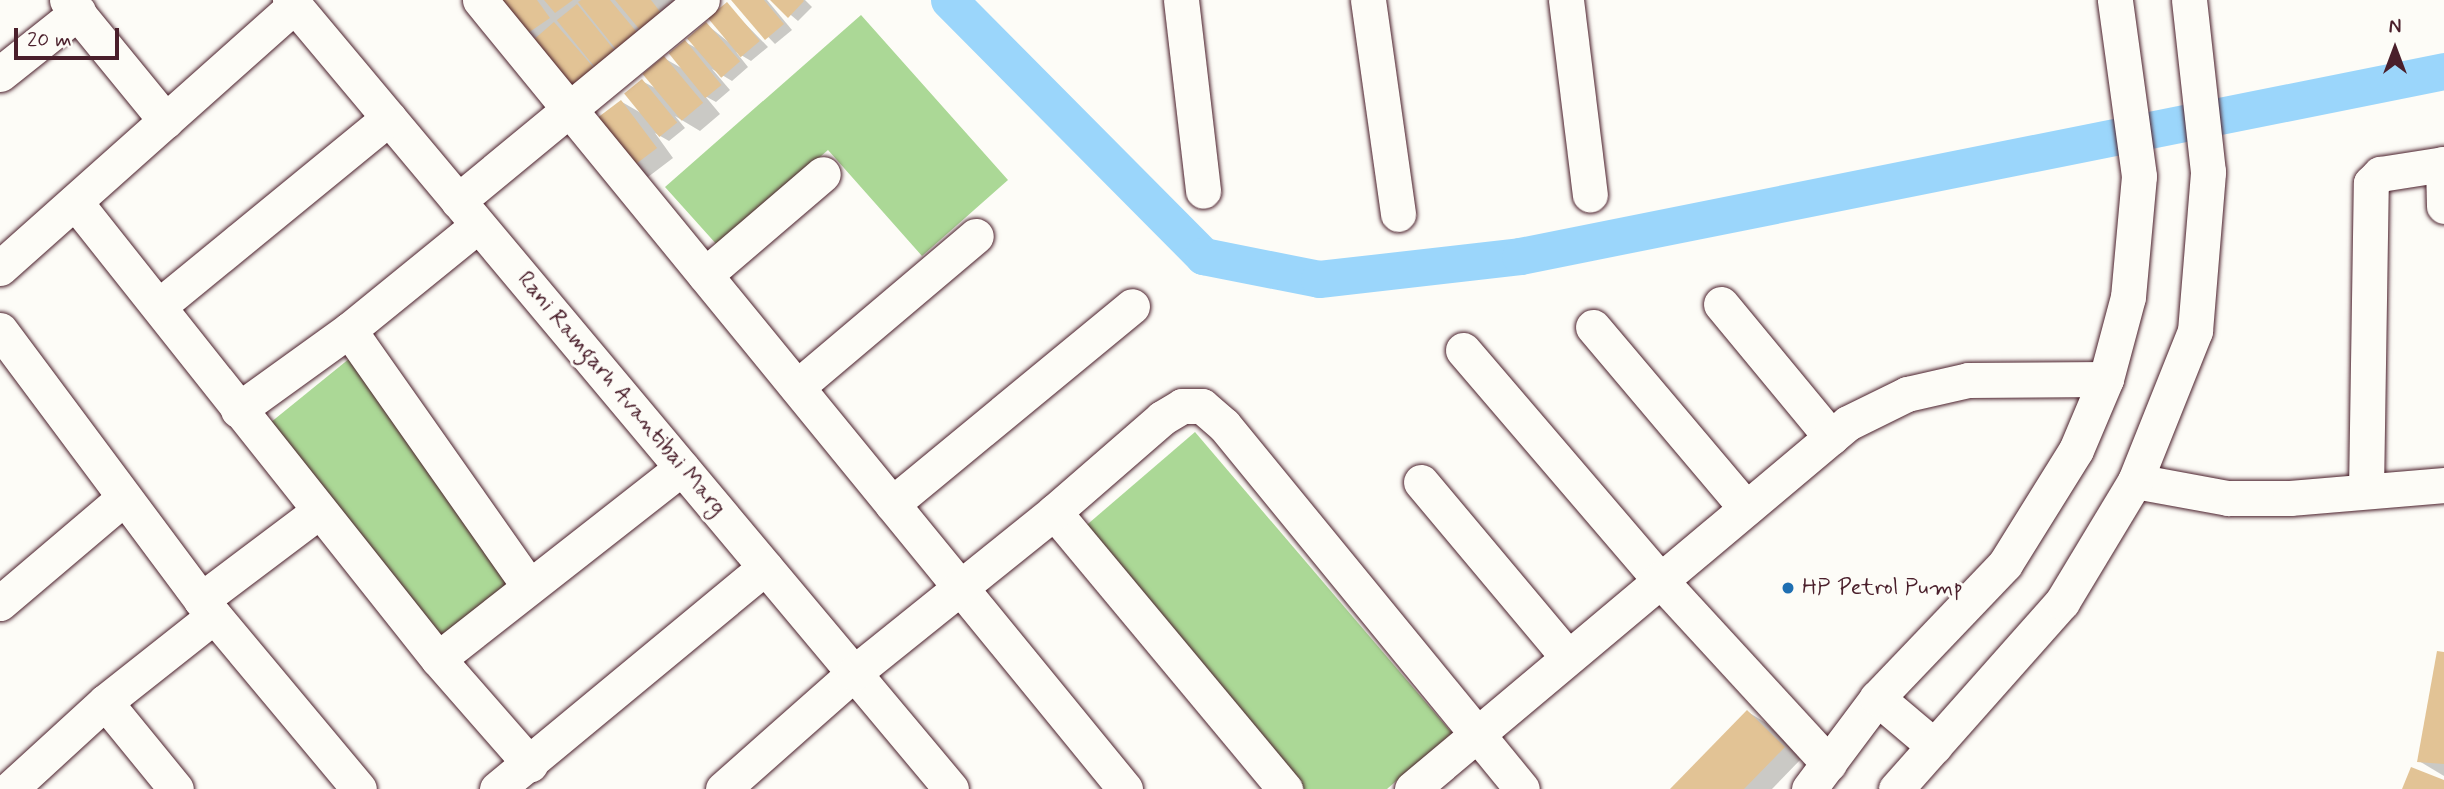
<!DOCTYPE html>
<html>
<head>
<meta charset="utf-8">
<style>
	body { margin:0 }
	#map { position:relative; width:2444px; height:789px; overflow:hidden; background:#fdfcf7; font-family:Mynerve,sans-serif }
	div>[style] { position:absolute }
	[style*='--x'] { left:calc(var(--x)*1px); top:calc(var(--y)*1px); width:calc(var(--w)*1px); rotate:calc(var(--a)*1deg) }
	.green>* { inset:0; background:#abd896; transform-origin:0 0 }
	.shadow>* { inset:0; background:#0003 }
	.canal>* { height:37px; margin:-18.5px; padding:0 18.5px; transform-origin:18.5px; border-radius:18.5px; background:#9bd6fb }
	.building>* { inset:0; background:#e2c395; transform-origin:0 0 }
	.roads { filter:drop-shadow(0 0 2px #4a1f2b) drop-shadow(0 0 2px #4a1f2b) }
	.minor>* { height:35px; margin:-17.5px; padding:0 17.5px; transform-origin:17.5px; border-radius:17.5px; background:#fdfcf7 }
	.dots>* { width:19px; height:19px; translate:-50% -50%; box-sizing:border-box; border:4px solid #fdfcf7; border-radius:50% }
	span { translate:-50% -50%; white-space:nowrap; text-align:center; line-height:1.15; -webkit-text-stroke:6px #fdfcf7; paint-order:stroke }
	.street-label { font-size:23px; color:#4a1f2b }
	.poi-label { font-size:23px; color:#4a1f2b }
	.left { translate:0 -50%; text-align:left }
	.north { position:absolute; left:2360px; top:14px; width:70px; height:70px; -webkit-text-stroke:5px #fdfcf7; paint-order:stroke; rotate:0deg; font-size:19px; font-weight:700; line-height:28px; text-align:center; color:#4a1f2b }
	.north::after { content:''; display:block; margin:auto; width:24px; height:32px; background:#4a1f2b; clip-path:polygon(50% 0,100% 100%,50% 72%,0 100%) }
	.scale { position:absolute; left:14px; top:28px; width:105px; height:32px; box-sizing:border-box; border:4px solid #4a1f2b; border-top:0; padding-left:9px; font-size:21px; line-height:24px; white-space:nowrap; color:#4a1f2b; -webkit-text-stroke:5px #fdfcf7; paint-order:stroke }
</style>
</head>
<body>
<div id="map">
	<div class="green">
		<i style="clip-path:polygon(861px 15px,1008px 180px,922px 256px,828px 150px,718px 246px,665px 187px)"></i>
		<i style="left:355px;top:354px;width:304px;height:119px;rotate:51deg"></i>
		<i style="clip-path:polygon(1195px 432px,1452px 733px,1387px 789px,1304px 789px,1082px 529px)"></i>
	</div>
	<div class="shadow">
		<i style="clip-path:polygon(502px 0,695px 0,606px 73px,526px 34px)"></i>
		<i style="clip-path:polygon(733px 0,767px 0,792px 30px,775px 44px)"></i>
		<i style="clip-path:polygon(773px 0,805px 0,812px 7px,798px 21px)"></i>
		<i style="clip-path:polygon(727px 5px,768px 47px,751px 61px,736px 52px,748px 67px,732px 81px,712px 69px,730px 90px,716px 102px,705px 96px,720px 114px,700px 131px,675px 116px,685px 128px,669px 141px,655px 133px,673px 158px,648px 177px,630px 167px,622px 102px,641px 113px,642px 81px,657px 89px,664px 58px,683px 69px,685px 42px,700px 50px,706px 24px,736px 48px)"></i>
		<i style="clip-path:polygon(2444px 653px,2444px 776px,2419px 761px)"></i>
		<i style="clip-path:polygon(1748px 712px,1766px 723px,1802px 758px,1772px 789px,1672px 789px)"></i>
	</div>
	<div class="canal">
		<i style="--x:949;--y:0;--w:361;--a:45.2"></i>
		<i style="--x:1203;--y:256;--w:118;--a:11.2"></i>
		<i style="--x:1319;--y:279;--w:202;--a:-6.5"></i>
		<i style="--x:1520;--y:256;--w:942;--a:-11.32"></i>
	</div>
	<div class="building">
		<i style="clip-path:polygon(500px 0,537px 0,550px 18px,525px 35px)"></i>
		<i style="clip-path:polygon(544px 0,573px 0,555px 13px)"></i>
		<i style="clip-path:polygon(581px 0,610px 0,640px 36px,619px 53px,578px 2px)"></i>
		<i style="clip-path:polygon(615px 0,651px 0,661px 13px,640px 30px)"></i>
		<i style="clip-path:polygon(731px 0,764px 0,784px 24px,765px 40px)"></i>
		<i style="clip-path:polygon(770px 0,803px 0,804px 1px,788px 18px)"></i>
		<i style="left:727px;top:2px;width:51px;height:25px;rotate:50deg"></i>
		<i style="left:577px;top:4px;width:63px;height:26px;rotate:51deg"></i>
		<i style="left:554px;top:22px;width:61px;height:31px;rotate:49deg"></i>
		<i style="left:706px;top:22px;width:52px;height:25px;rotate:49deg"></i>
		<i style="left:685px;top:40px;width:58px;height:21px;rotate:51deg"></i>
		<i style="left:664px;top:56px;width:61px;height:28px;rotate:50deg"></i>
		<i style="left:642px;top:79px;width:56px;height:23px;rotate:51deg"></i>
		<i style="left:621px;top:100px;width:60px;height:34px;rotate:53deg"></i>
		<i style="clip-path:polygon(2437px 651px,2444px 652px,2444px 764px,2417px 762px)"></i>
		<i style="clip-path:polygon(1747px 710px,1785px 747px,1744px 789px,1670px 789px)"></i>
		<i style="clip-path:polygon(2411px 767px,2444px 780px,2444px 789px,2402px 789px)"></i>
	</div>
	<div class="roads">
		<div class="minor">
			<i style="--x:67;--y:0;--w:156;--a:50.7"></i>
			<i style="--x:290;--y:0;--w:1029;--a:50.04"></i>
			<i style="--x:480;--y:0;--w:1019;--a:50.73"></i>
			<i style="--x:1181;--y:0;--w:192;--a:83.4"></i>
			<i style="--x:1368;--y:0;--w:216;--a:82"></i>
			<i style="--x:1566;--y:0;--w:196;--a:83"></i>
			<i style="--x:0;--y:74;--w:100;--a:-38.5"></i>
			<i style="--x:2443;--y:164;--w:42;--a:88.6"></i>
			<i style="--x:458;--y:201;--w:316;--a:-39.5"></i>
			<i style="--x:75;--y:202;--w:584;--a:51.54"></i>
			<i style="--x:438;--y:659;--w:140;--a:48.8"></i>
			<i style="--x:0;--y:268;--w:395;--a:-41.7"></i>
			<i style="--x:705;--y:275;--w:155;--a:-40.6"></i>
			<i style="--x:1721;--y:304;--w:173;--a:50.4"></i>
			<i style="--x:159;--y:306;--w:297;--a:-39.3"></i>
			<i style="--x:1593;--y:327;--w:237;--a:49.8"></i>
			<i style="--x:0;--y:330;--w:337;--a:53.3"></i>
			<i style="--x:201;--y:600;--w:246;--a:50.1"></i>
			<i style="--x:349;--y:330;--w:313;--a:54.9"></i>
			<i style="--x:1463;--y:350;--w:301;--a:49.4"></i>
			<i style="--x:1659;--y:579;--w:251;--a:47.4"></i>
			<i style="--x:797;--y:387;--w:234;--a:-40.2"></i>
			<i style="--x:238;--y:410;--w:137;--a:-35.8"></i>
			<i style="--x:349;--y:330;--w:166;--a:-39.1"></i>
			<i style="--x:2135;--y:481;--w:95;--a:10.4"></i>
			<i style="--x:2228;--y:498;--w:62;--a:0"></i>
			<i style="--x:2290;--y:498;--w:155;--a:-4.8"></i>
			<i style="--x:1421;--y:482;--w:227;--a:50"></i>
			<i style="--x:2366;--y:491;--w:308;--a:-89.1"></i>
			<i style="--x:2371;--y:183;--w:13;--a:-45"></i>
			<i style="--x:2380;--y:174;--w:65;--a:-8.9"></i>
			<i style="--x:892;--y:504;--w:311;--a:-39.5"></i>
			<i style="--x:1054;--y:512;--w:361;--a:50.2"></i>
			<i style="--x:201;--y:600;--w:148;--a:-37"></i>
			<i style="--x:0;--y:603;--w:162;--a:-40.3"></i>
			<i style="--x:438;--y:659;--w:310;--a:-38.1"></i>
			<i style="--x:1877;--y:698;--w:75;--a:40.1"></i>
			<i style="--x:105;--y:702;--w:112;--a:50.8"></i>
			<i style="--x:10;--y:789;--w:129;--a:-42.5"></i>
			<i style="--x:105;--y:702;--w:139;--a:-38.3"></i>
			<i style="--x:497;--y:789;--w:348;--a:-39.6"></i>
			<i style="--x:723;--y:789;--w:175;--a:-41.5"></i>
			<i style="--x:854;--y:673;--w:257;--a:-38.8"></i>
			<i style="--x:1054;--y:512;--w:143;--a:-41"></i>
			<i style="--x:1162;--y:418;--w:23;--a:-31"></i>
			<i style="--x:1182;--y:406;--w:20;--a:0"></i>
			<i style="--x:1202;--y:406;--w:29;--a:41"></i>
			<i style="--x:1224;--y:425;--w:470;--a:50.7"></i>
			<i style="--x:1412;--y:789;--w:569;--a:-40.01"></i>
			<i style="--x:1848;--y:423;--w:66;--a:-26.2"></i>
			<i style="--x:1907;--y:394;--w:63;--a:-12.9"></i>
			<i style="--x:1968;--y:380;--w:138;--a:-0.4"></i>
			<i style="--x:1809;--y:789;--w:114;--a:-53.2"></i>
			<i style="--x:1877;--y:698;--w:185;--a:-46.3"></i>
			<i style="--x:2005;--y:564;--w:134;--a:-58.1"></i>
			<i style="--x:2076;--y:450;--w:77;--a:-67.1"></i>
			<i style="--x:2106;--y:379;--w:85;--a:-75"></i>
			<i style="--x:2128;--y:297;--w:121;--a:-84.8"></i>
			<i style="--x:2139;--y:176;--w:178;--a:-97.8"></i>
			<i style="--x:1896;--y:789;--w:250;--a:-48.4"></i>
			<i style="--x:2062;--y:602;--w:141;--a:-58.9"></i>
			<i style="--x:2135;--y:481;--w:162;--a:-68.2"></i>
			<i style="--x:2195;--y:331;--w:160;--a:-85.3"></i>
			<i style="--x:2208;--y:172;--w:173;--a:-96.3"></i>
		</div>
	</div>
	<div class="dots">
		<i style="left:1788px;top:588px;background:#1f6fb2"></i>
	</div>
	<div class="street-label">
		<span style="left:621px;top:394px;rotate:50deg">Rani Ramgarh Avantibai Marg</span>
	</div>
	<div class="poi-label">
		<span class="left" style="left:1802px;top:588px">HP Petrol Pump</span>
	</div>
	<div class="north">N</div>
	<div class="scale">20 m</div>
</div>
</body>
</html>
